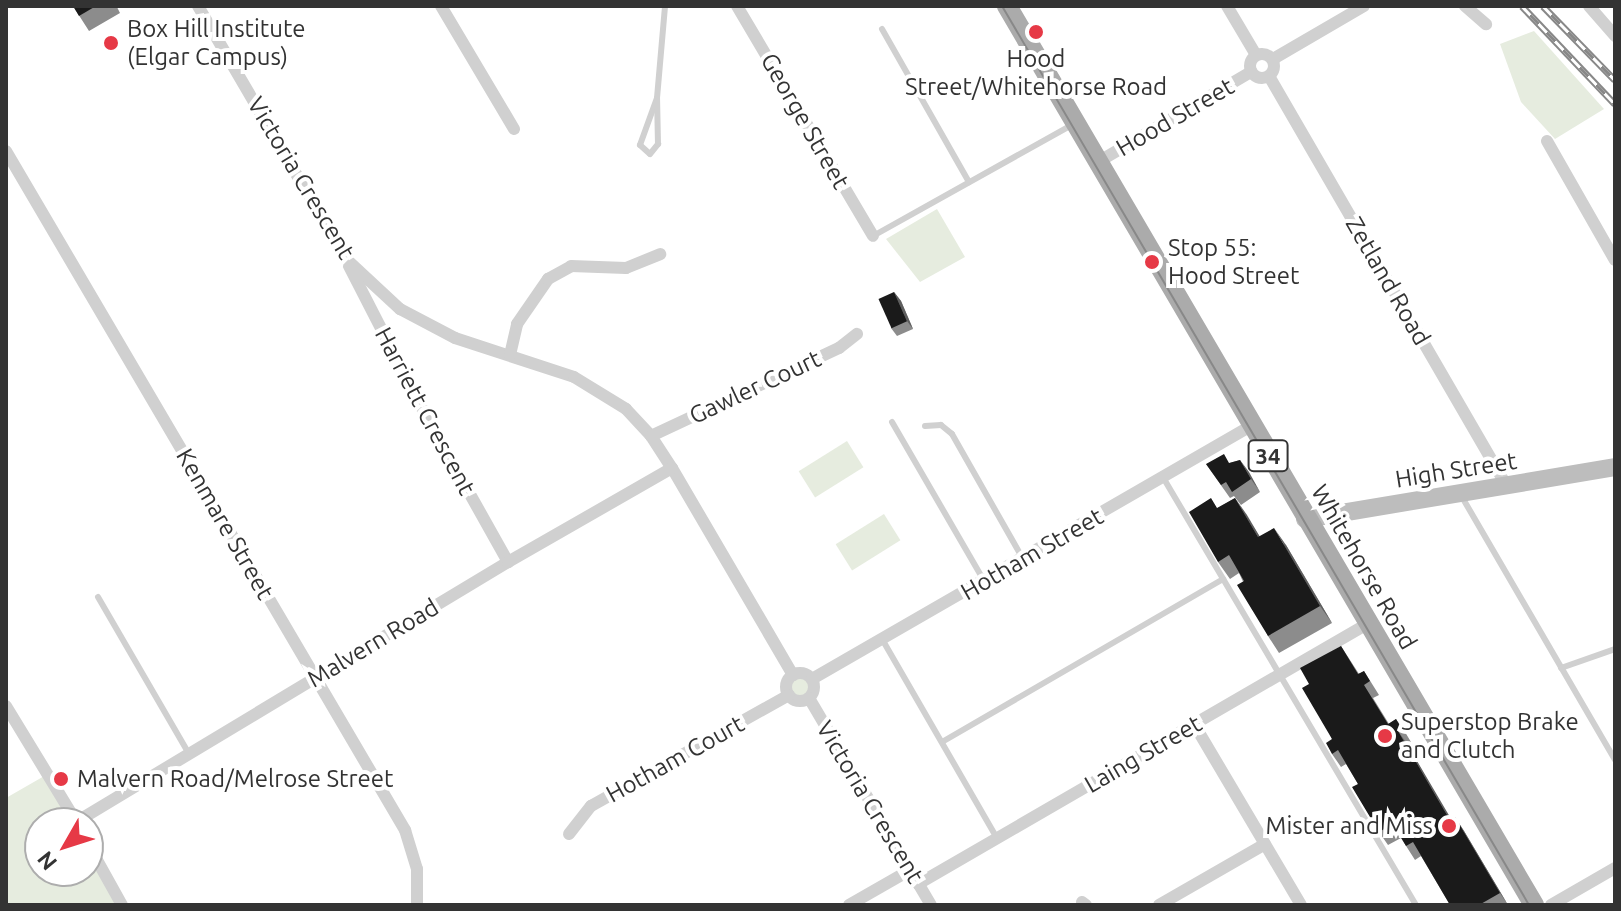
<!DOCTYPE html>
<html>
<head>
<meta charset="utf-8">
<style>
	body { margin:0 }
	#map { position:relative; width:1621px; height:911px; overflow:hidden; background:#fff; font-family:Ubuntu,sans-serif }
	div>[style] { position:absolute }
	[style*='--x'] { left:calc(var(--x)*1px); top:calc(var(--y)*1px); width:calc(var(--w)*1px); rotate:calc(var(--a)*1deg) }
	.green>* { inset:0; background:#e6ecdf; transform-origin:0 0 }
	.round { border-radius:50% }
	.lane>* { height:6px; margin:-3px; padding:0 3px; transform-origin:3px; border-radius:3px; background:#d0d0d0 }
	.street>* { height:12px; margin:-6px; padding:0 6px; transform-origin:6px; border-radius:6px; background:#d0d0d0 }
	.street>.ring { margin:-6px; padding:0; box-sizing:content-box; background:none; border:12px solid #d0d0d0; border-radius:50% }
	.secondary>* { height:18px; margin:-9px; padding:0 9px; transform-origin:9px; border-radius:9px; background:#bdbdbd }
	.primary>* { height:20px; margin:-10px; padding:0 10px; transform-origin:10px; border-radius:10px; background:#ababab }
	.tram>* { height:2px; margin:-1px; padding:0 1px; transform-origin:1px; border-radius:1px; background:#888 }
	.rail>* { height:7px; margin-top:-3.5px; transform-origin:0; background:repeating-linear-gradient(90deg,#fff 0 12px,#888 0 24px); box-sizing:border-box; border-block:2px solid #888 }
	.wall>* { inset:0; background:#8c8c8c }
	.shaded-wall>* { inset:0; background:#5f5f5f }
	.building>* { inset:0; background:#1a1a1a; transform-origin:0 0 }
	.dots>* { width:22px; height:22px; translate:-50% -50%; box-sizing:border-box; border:4px solid #fff; border-radius:50% }
	span { translate:-50% -50%; white-space:nowrap; text-align:center; line-height:1.15; -webkit-text-stroke:8px #fff; paint-order:stroke }
	.shield-label span { padding:2px 6px; background:#fff; border:2px solid; border-radius:6px; -webkit-text-stroke-width:0 }
	.shield-label { font-size:22px; color:#333; font-weight:700 }
	.poi-label { font-size:24px; color:#333 }
	.left { translate:0 -50%; text-align:left }
	.right { translate:-100% -50%; text-align:right }
	.street-label { font-size:24px; color:#333 }
	.frame { position:absolute; inset:0; border:8px solid #333; pointer-events:none }
	.north { position:absolute; left:24px; top:807px; width:80px; height:80px; box-sizing:border-box; background:#fff; border:2px solid #adadad; border-radius:50%; rotate:231deg; font-size:22px; font-weight:700; line-height:32px; text-align:center; color:#333 }
	.north::after { content:''; display:block; margin:auto; width:28px; height:36px; background:#e63946; clip-path:polygon(50% 0,100% 100%,50% 72%,0 100%) }
</style>
</head>
<body>
<div id="map">
	<div class="green">
		<i style="clip-path:polygon(1534px 31px,1604px 109px,1555px 139px,1521px 102px,1500px 44px)"></i>
		<i style="clip-path:polygon(937px 209px,965px 257px,920px 282px,886px 239px)"></i>
		<i style="left:847px;top:441px;width:31px;height:57px;rotate:58deg"></i>
		<i style="left:884px;top:514px;width:31px;height:57px;rotate:58deg"></i>
		<i class="round" style="left:791px;top:678px;width:18px;height:18px"></i>
		<i style="clip-path:polygon(46px 775px,74px 823px,40px 823px,40px 871px,88px 871px,88px 848px,121px 905px,6px 905px,6px 798px)"></i>
	</div>
	<div class="lane">
		<i style="--x:882;--y:29;--w:176;--a:60.4"></i>
		<i style="--x:657;--y:98;--w:50;--a:109.9"></i>
		<i style="--x:640;--y:145;--w:13;--a:42"></i>
		<i style="--x:650;--y:154;--w:13;--a:-51"></i>
		<i style="--x:658;--y:144;--w:46;--a:-91.2"></i>
		<i style="--x:657;--y:98;--w:92;--a:-85"></i>
		<i style="--x:873;--y:236;--w:228;--a:-29.2"></i>
		<i style="--x:892;--y:422;--w:184;--a:59.9"></i>
		<i style="--x:925;--y:426;--w:16;--a:-4"></i>
		<i style="--x:941;--y:425;--w:14;--a:39"></i>
		<i style="--x:952;--y:434;--w:144;--a:60.4"></i>
		<i style="--x:1164;--y:479;--w:495;--a:59.4"></i>
		<i style="--x:1462;--y:497;--w:304;--a:59.8"></i>
		<i style="--x:98;--y:597;--w:181;--a:59.9"></i>
		<i style="--x:882;--y:639;--w:230;--a:60"></i>
		<i style="--x:1561;--y:668;--w:57;--a:-19.4"></i>
		<i style="--x:942;--y:742;--w:325;--a:-30.1"></i>
	</div>
	<div class="street">
		<i style="--x:198;--y:6;--w:293;--a:59.7"></i>
		<i style="--x:346;--y:259;--w:74;--a:42.8"></i>
		<i style="--x:400;--y:309;--w:62;--a:27.8"></i>
		<i style="--x:455;--y:338;--w:125;--a:18.1"></i>
		<i style="--x:574;--y:377;--w:61;--a:31.6"></i>
		<i style="--x:626;--y:409;--w:37;--a:47"></i>
		<i style="--x:651;--y:436;--w:38;--a:57"></i>
		<i style="--x:672;--y:468;--w:240;--a:59.7"></i>
		<i style="--x:441;--y:6;--w:143;--a:59.3"></i>
		<i style="--x:737;--y:6;--w:267;--a:59.4"></i>
		<i style="--x:1227;--y:6;--w:57;--a:59.4"></i>
		<i style="--x:1465;--y:6;--w:28;--a:41"></i>
		<i style="--x:1589;--y:6;--w:40;--a:49"></i>
		<i class="ring" style="left:1250px;top:54px;width:12px;height:12px"></i>
		<i style="--x:1273;--y:59;--w:105;--a:-30.2"></i>
		<i style="--x:1269;--y:76;--w:474;--a:59.9"></i>
		<i style="--x:1547;--y:141;--w:137;--a:60.3"></i>
		<i style="--x:6;--y:151;--w:788;--a:59.56"></i>
		<i style="--x:405;--y:830;--w:41;--a:72.9"></i>
		<i style="--x:417;--y:869;--w:36;--a:90"></i>
		<i style="--x:1098;--y:162;--w:178;--a:-30.5"></i>
		<i style="--x:349;--y:266;--w:166;--a:62.8"></i>
		<i style="--x:425;--y:414;--w:170;--a:60.7"></i>
		<i style="--x:510;--y:355;--w:32;--a:-77"></i>
		<i style="--x:517;--y:324;--w:55;--a:-55.4"></i>
		<i style="--x:548;--y:279;--w:26;--a:-29"></i>
		<i style="--x:571;--y:266;--w:55;--a:2.1"></i>
		<i style="--x:626;--y:268;--w:37;--a:-22"></i>
		<i style="--x:651;--y:436;--w:208;--a:-25.1"></i>
		<i style="--x:839;--y:348;--w:23;--a:-38"></i>
		<i class="ring" style="left:786px;top:673px;width:16px;height:16px"></i>
		<i style="--x:812;--y:679;--w:507;--a:-29.96"></i>
		<i style="--x:809;--y:698;--w:240;--a:59.5"></i>
		<i style="--x:6;--y:706;--w:137;--a:58.7"></i>
		<i style="--x:1194;--y:724;--w:210;--a:59.4"></i>
		<i style="--x:76;--y:822;--w:504;--a:-31.04"></i>
		<i style="--x:508;--y:562;--w:189;--a:-29.8"></i>
		<i style="--x:569;--y:834;--w:36;--a:-52"></i>
		<i style="--x:591;--y:806;--w:227;--a:-29.3"></i>
		<i style="--x:88;--y:844;--w:70;--a:60.9"></i>
		<i style="--x:918;--y:884;--w:519;--a:-30.07"></i>
		<i style="--x:1082;--y:902;--w:5;--a:37"></i>
		<i style="--x:849;--y:905;--w:70;--a:-29.8"></i>
		<i style="--x:1159;--y:905;--w:122;--a:-29.9"></i>
		<i style="--x:1551;--y:905;--w:74;--a:-30"></i>
	</div>
	<div class="secondary">
		<i style="--x:1305;--y:519;--w:314;--a:-9.5"></i>
	</div>
	<div class="primary">
		<i style="--x:1007;--y:6;--w:1042;--a:59.62"></i>
	</div>
	<div class="tram">
		<i style="--x:1002;--y:6;--w:1042;--a:59.62"></i>
	</div>
	<div class="rail">
		<i style="--x:1522;--y:6;--w:135;--a:46.5"></i>
		<i style="--x:1543;--y:6;--w:103;--a:45.8"></i>
	</div>
	<div class="wall">
		<i style="clip-path:polygon(73px 6px,119px 6px,117px 7px,120px 13px,89px 31px)"></i>
		<i style="clip-path:polygon(894px 292px,901px 301px,913px 329px,897px 336px,891px 328px)"></i>
		<i style="clip-path:polygon(1240px 460px,1260px 492px,1241px 505px,1234px 496px,1230px 498px,1206px 464px,1230px 463px)"></i>
		<i style="clip-path:polygon(1235px 498px,1260px 537px,1286px 545px,1332px 623px,1279px 653px,1268px 636px,1239px 573px,1230px 579px,1218px 562px,1218px 508px)"></i>
		<i style="clip-path:polygon(1341px 646px,1359px 674px,1364px 671px,1379px 695px,1373px 698px,1389px 724px,1396px 719px,1405px 732px,1411px 742px,1407px 744px,1446px 812px,1451px 820px,1455px 817px,1464px 831px,1508px 905px,1450px 905px,1421px 856px,1415px 860px,1401px 838px,1388px 845px,1379px 832px,1358px 784px,1346px 764px,1341px 767px,1332px 754px,1332px 739px,1309px 684px)"></i>
	</div>
	<div class="shaded-wall">
		<i style="clip-path:polygon(894px 292px,901px 301px,913px 329px,907px 321px)"></i>
		<i style="clip-path:polygon(1240px 460px,1249px 472px,1260px 492px,1251px 479px)"></i>
		<i style="clip-path:polygon(1235px 498px,1247px 515px,1270px 554px,1258px 537px)"></i>
		<i style="clip-path:polygon(1274px 528px,1286px 545px,1332px 623px,1320px 606px)"></i>
		<i style="clip-path:polygon(1398px 731px,1407px 744px,1460px 834px,1450px 820px)"></i>
		<i style="clip-path:polygon(1455px 817px,1464px 831px,1508px 905px,1500px 893px)"></i>
	</div>
	<div class="building">
		<i style="clip-path:polygon(73px 6px,96px 6px,79px 16px)"></i>
		<i style="left:894px;top:292px;width:32px;height:17px;rotate:66deg"></i>
		<i style="clip-path:polygon(1224px 454px,1229px 463px,1240px 460px,1251px 479px,1232px 492px,1226px 482px,1221px 485px,1206px 464px)"></i>
		<i style="clip-path:polygon(1211px 498px,1217px 508px,1235px 498px,1258px 537px,1274px 528px,1320px 606px,1268px 636px,1237px 585px,1244px 581px,1229px 555px,1218px 562px,1189px 512px)"></i>
		<i style="clip-path:polygon(1341px 646px,1358px 674px,1364px 671px,1370px 681px,1364px 685px,1388px 724px,1396px 719px,1402px 729px,1398px 731px,1437px 798px,1450px 820px,1455px 817px,1500px 893px,1479px 905px,1450px 905px,1413px 842px,1406px 846px,1393px 824px,1379px 832px,1352px 787px,1358px 784px,1338px 750px,1332px 754px,1326px 743px,1332px 739px,1302px 688px,1309px 684px,1300px 668px)"></i>
	</div>
	<div class="dots">
		<i style="left:1036px;top:32px;background:#e63946"></i>
		<i style="left:111px;top:43px;background:#e63946"></i>
		<i style="left:1152px;top:262px;background:#e63946"></i>
		<i style="left:1385px;top:736px;background:#e63946"></i>
		<i style="left:61px;top:779px;background:#e63946"></i>
		<i style="left:1449px;top:826px;background:#e63946"></i>
	</div>
	<div class="shield-label">
		<span style="left:1268px;top:456px">34</span>
	</div>
	<div class="poi-label">
		<span class="left" style="left:127px;top:43px">Box Hill Institute<br>(Elgar Campus)</span>
		<span style="left:1036px;top:73px">Hood<br>Street/Whitehorse Road</span>
		<span class="left" style="left:1168px;top:262px">Stop 55:<br>Hood Street</span>
		<span class="left" style="left:1401px;top:736px">Superstop Brake<br>and Clutch</span>
		<span class="left" style="left:77px;top:779px">Malvern Road/Melrose Street</span>
		<span class="right" style="left:1433px;top:826px">Mister and Miss</span>
	</div>
	<div class="street-label">
		<span style="left:1175px;top:117px;rotate:-30deg">Hood Street</span>
		<span style="left:805px;top:121px;rotate:60deg">George Street</span>
		<span style="left:301px;top:178px;rotate:59deg">Victoria Crescent</span>
		<span style="left:1388px;top:281px;rotate:60deg">Zetland Road</span>
		<span style="left:755px;top:387px;rotate:-25deg">Gawler Court</span>
		<span style="left:425px;top:411px;rotate:62deg">Harriett Crescent</span>
		<span style="left:1456px;top:470px;rotate:-9deg">High Street</span>
		<span style="left:225px;top:524px;rotate:60deg">Kenmare Street</span>
		<span style="left:1032px;top:554px;rotate:-30deg">Hotham Street</span>
		<span style="left:1364px;top:567px;rotate:60deg">Whitehorse Road</span>
		<span style="left:373px;top:643px;rotate:-31deg">Malvern Road</span>
		<span style="left:1143px;top:754px;rotate:-30deg">Laing Street</span>
		<span style="left:675px;top:759px;rotate:-29deg">Hotham Court</span>
		<span style="left:870px;top:802px;rotate:59deg">Victoria Crescent</span>
	</div>
	<div class="frame"></div>
	<div class="north">N</div>
</div>
</body>
</html>
